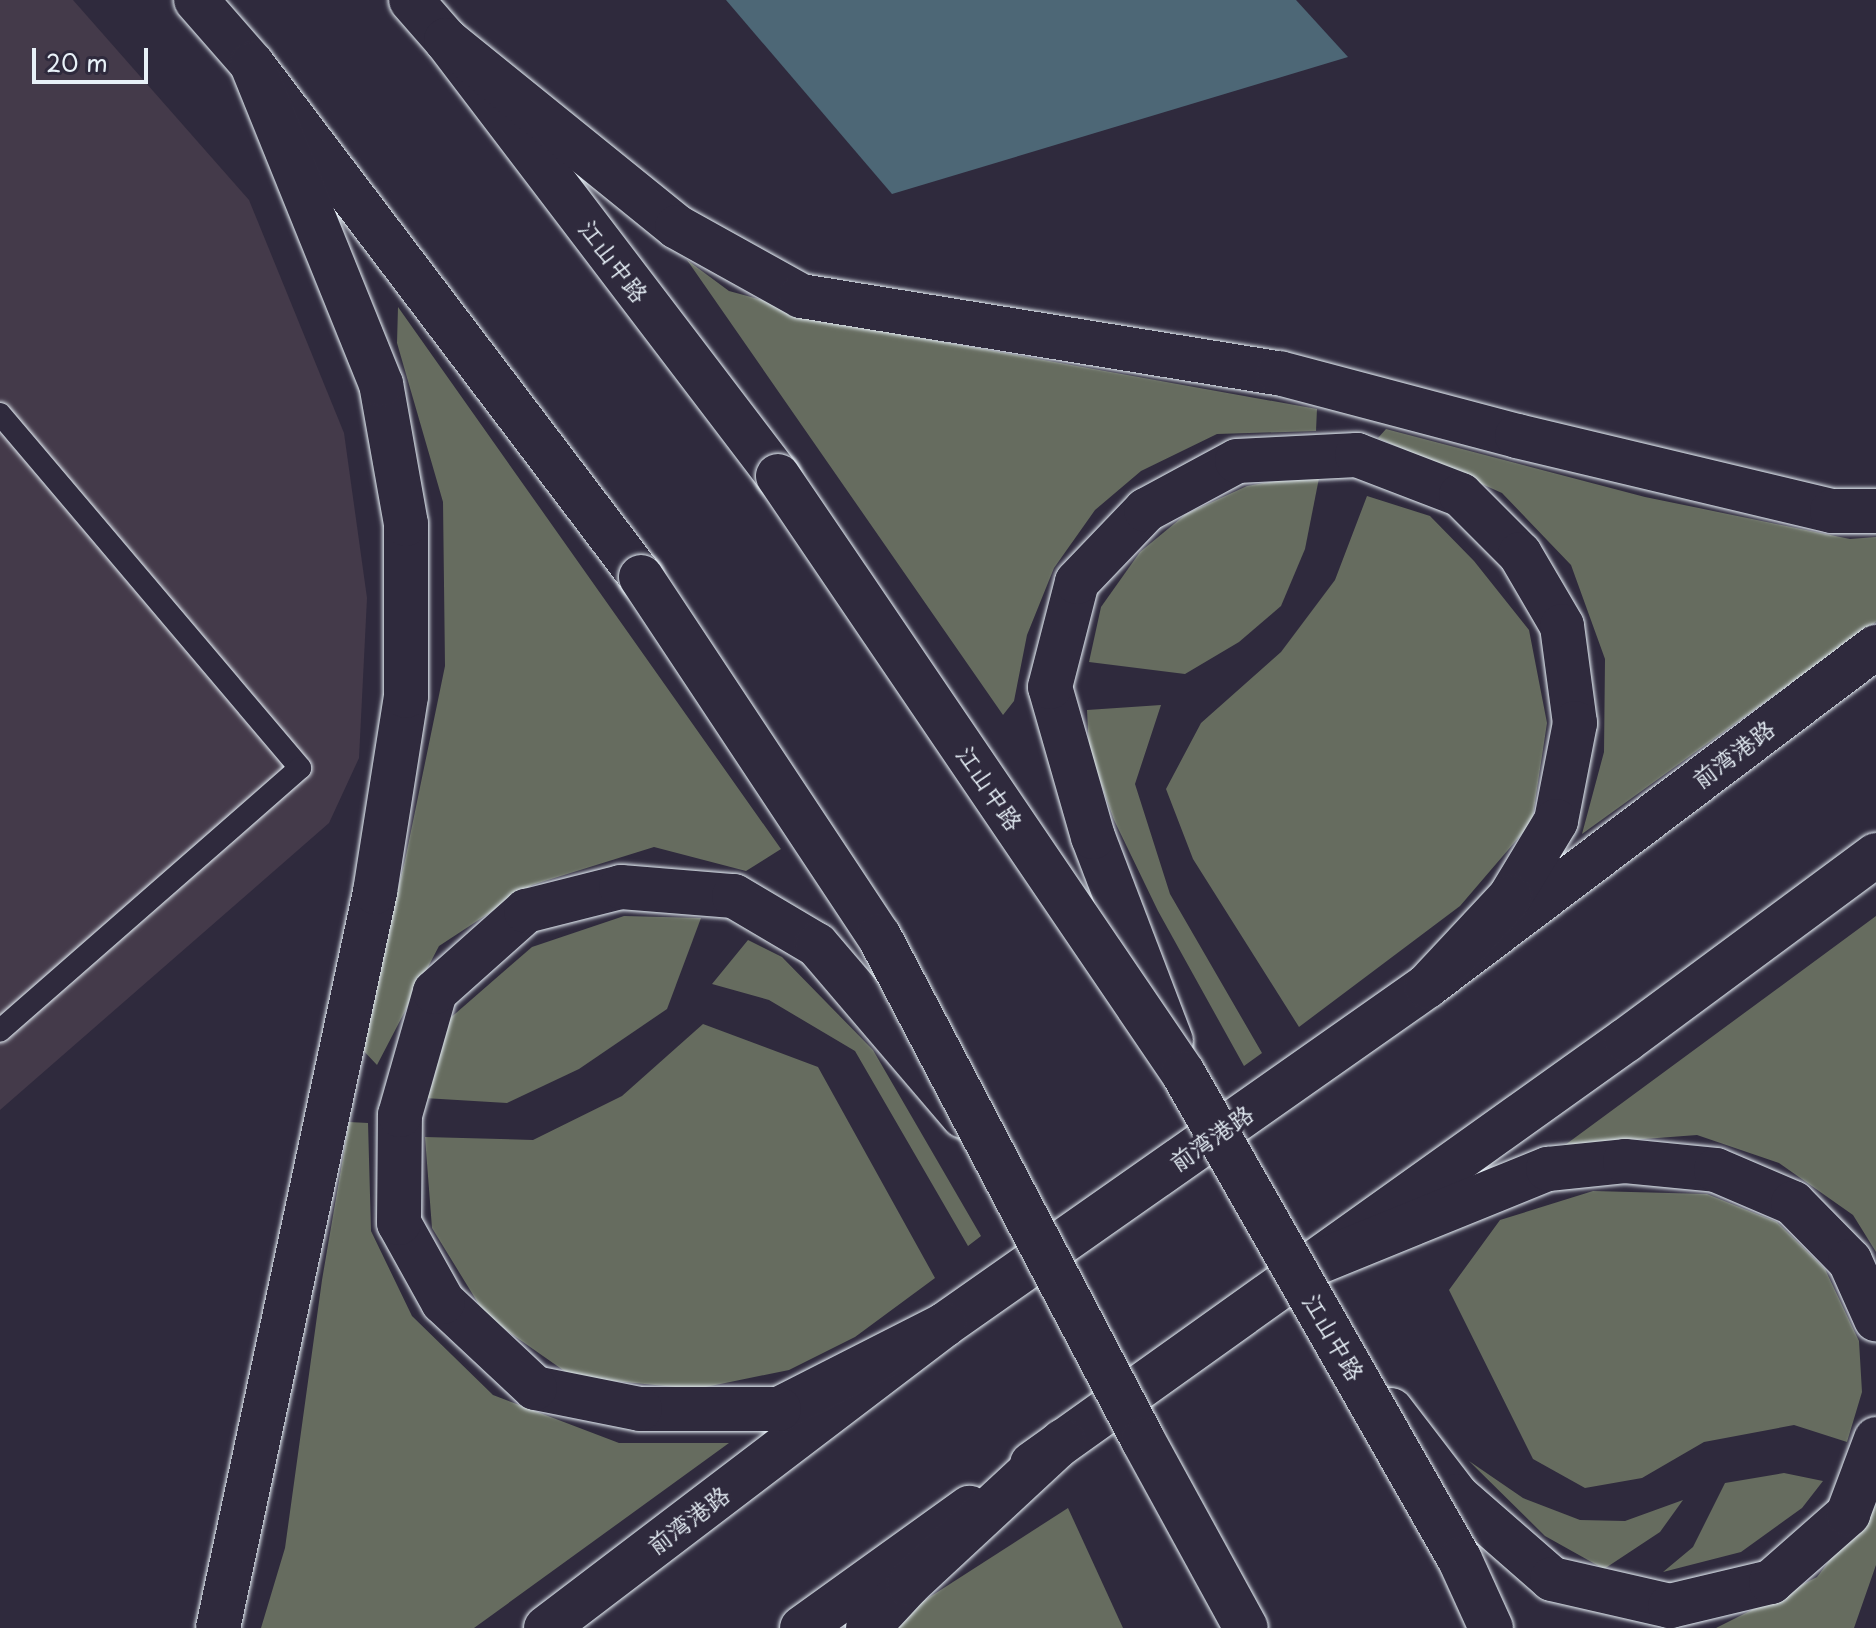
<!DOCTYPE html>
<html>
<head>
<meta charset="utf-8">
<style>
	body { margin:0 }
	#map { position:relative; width:1876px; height:1628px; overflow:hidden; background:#2f2a3d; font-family:"Playpen Sans","LXGW WenKai TC",sans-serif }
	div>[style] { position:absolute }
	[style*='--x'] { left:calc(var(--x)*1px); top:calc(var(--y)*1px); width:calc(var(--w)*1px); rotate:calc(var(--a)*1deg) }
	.built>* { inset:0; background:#443a4a }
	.green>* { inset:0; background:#666c5f }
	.water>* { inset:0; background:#4d6776 }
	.roads { filter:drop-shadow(0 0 2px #e8f1f8) drop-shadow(0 0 2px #e8f1f8) }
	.service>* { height:22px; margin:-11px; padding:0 11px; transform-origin:11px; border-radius:11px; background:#2f2a3d }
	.secondary>* { height:44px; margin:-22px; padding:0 22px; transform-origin:22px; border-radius:22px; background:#2f2a3d }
	.primary>* { height:44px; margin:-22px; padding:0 22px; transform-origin:22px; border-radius:22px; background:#2f2a3d }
	.bridges { filter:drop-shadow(0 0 2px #e8f1f8) drop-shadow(0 0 2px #e8f1f8) }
	.primary-bridge>* { height:44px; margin:-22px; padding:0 22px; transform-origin:22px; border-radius:22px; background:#2f2a3d }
	span { translate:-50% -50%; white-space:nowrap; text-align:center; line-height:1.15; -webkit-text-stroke:7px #2f2a3d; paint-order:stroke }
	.street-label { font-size:24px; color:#e8f1f8 }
	.scale { position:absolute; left:32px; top:48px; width:116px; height:36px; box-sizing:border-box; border:4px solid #e8f1f8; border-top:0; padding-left:10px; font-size:24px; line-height:28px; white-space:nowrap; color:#e8f1f8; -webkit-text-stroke:6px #2f2a3d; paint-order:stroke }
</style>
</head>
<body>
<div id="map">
	<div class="built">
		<i style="clip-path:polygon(0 0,73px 0,249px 200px,344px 433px,367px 598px,359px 758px,329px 823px,0 1110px)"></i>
	</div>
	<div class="green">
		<i style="clip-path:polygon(687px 260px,729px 291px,860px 327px,1317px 409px,1316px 431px,1217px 434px,1141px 471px,1095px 510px,1054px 568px,1027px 635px,1014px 701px,1003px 715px)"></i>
		<i style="clip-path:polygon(398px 307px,781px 849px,746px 871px,654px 847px,532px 885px,439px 946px,377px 1065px,360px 1047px,405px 860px,445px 666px,443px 502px,397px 343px)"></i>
		<i style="clip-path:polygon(1386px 429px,1645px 497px,1850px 539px,1876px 537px,1876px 622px,1582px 834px,1604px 752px,1605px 659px,1571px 565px,1502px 493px,1378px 438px)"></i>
		<i style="clip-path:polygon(1320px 473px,1305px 549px,1281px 606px,1239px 642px,1185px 674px,1089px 662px,1101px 607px,1140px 552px,1186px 514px,1247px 486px)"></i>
		<i style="clip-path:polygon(1367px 496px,1430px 516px,1474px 561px,1529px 630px,1547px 723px,1532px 822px,1460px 906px,1299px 1027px,1193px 859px,1166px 789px,1201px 723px,1281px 652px,1335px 580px)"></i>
		<i style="clip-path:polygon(1161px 705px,1135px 784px,1170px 894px,1262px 1053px,1244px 1066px,1158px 911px,1114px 820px,1089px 750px,1087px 710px)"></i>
		<i style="clip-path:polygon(624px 916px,701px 918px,667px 1009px,579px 1069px,507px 1103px,424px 1098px,448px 1020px,532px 947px)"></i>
		<i style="clip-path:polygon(1876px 916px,1876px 1252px,1853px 1215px,1779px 1163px,1697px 1135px,1565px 1145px)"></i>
		<i style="clip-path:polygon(748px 940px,782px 957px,873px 1050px,981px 1236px,968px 1246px,855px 1051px,769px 1000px,712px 984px)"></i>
		<i style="clip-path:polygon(703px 1024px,818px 1067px,935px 1278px,855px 1337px,789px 1370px,696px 1389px,573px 1377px,486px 1316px,432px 1228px,425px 1137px,533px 1140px,622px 1096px)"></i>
		<i style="clip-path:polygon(349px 1122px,368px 1123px,371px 1231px,412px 1316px,493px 1395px,619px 1443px,729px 1443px,474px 1628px,261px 1628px,285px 1548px,322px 1280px)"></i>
		<i style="clip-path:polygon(1593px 1191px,1707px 1194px,1777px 1222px,1825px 1269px,1859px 1341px,1862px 1392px,1847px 1442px,1794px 1425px,1704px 1442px,1642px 1478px,1585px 1488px,1533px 1459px,1449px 1290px,1500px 1220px)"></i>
		<i style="clip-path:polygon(1469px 1461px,1523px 1498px,1580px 1520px,1625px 1521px,1683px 1500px,1660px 1532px,1604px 1569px,1545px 1536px)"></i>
		<i style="clip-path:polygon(1784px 1473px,1823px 1481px,1802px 1508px,1741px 1552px,1663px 1572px,1693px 1547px,1725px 1483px)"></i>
		<i style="clip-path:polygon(1876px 1499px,1876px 1565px,1854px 1628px,1716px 1628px,1817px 1577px)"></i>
		<i style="clip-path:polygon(1068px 1508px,1123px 1628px,887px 1628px,897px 1618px)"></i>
	</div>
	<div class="water">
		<i style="clip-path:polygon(726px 0,1296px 0,1348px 57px,892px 194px)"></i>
	</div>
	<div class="roads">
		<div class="service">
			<i style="--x:0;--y:414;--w:464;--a:49.7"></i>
			<i style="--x:300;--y:768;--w:399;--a:138.8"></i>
		</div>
		<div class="secondary">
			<i style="--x:1032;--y:1464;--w:730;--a:-35.52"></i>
			<i style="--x:1626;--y:1040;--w:311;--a:-36.5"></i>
			<i style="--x:546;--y:1628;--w:500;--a:-37.28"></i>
			<i style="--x:944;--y:1325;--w:590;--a:-35.06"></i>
			<i style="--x:1427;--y:986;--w:563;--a:-37.05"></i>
			<i style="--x:802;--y:1628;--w:206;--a:-35.7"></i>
		</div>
		<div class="primary">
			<i style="--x:196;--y:0;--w:85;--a:48.8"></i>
			<i style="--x:252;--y:64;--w:644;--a:52.83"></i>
			<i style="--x:411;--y:0;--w:53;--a:48.8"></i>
			<i style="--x:446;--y:40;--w:548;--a:52.71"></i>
			<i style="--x:446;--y:40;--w:297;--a:39"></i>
			<i style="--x:677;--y:227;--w:142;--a:29.1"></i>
			<i style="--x:801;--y:296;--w:484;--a:9.2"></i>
			<i style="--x:1279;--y:373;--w:246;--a:14.8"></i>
			<i style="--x:1517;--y:436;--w:324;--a:13.4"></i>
			<i style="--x:1832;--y:511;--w:44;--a:0"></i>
			<i style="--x:1171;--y:1041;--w:218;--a:-110.9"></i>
			<i style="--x:1093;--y:837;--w:156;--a:-106"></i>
			<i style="--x:1050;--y:687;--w:108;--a:-75.6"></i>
			<i style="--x:1077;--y:582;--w:100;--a:-46.2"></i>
			<i style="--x:1146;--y:510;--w:103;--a:-28.3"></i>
			<i style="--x:1237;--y:461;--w:120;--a:-2.9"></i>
			<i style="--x:1357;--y:455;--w:111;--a:21"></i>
			<i style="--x:1461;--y:495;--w:83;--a:45"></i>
			<i style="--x:1520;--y:554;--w:83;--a:59.7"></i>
			<i style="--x:1562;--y:626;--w:98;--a:82.4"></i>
			<i style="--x:1575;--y:723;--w:100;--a:101"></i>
			<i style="--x:1556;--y:821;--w:89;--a:121.2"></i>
			<i style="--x:1510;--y:897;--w:122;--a:133"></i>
			<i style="--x:1311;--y:1265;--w:256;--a:-22.1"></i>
			<i style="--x:1548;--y:1169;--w:77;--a:-5.9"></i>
			<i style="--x:1625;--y:1161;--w:91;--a:5.6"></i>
			<i style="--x:1716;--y:1170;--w:84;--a:23.2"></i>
			<i style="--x:1793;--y:1203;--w:81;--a:45.5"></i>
			<i style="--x:1850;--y:1261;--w:64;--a:65.9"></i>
			<i style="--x:944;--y:1325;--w:185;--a:153"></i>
			<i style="--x:779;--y:1409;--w:139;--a:180"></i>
			<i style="--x:640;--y:1409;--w:107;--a:-168.7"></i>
			<i style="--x:535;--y:1388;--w:126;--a:-136.9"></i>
			<i style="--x:443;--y:1302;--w:90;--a:-119.1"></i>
			<i style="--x:399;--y:1223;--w:108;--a:-89.5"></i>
			<i style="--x:400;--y:1115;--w:128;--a:-74.1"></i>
			<i style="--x:435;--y:992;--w:122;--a:-41.7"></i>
			<i style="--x:526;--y:911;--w:98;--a:-14.2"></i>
			<i style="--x:621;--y:887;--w:113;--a:4.6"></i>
			<i style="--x:734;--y:896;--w:96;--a:30.6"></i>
			<i style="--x:817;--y:945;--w:225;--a:49.5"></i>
			<i style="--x:1391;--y:1410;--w:108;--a:52.5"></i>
			<i style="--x:1457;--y:1496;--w:126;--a:41.1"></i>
			<i style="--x:1552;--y:1579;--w:121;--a:12.9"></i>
			<i style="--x:1670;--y:1606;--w:104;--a:-13.4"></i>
			<i style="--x:1771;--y:1582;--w:103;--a:-41.4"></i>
			<i style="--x:1848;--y:1514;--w:80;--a:-69.5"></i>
			<i style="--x:218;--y:1628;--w:753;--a:-77.96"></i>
			<i style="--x:375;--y:892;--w:198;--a:-81"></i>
			<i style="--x:406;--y:696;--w:172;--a:-90"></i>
			<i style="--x:406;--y:524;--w:142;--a:-100.1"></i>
			<i style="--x:381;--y:384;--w:345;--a:-112"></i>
			<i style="--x:868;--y:1628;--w:60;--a:-47"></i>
			<i style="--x:909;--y:1584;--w:210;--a:-42.9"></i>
		</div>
	</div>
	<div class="bridges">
		<div class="primary-bridge">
			<i style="--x:778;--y:476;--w:721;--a:55.85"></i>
			<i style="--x:1183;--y:1073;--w:560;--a:60.37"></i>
			<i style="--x:1460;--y:1560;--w:75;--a:65.5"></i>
			<i style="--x:641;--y:577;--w:431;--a:56.5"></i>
			<i style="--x:879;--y:936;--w:569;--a:62.35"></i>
			<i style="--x:1143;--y:1440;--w:214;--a:61.3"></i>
		</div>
	</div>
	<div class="street-label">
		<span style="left:614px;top:261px;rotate:53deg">江山中路</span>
		<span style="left:1733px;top:754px;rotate:-37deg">前湾港路</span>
		<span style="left:990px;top:788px;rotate:56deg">江山中路</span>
		<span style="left:1211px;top:1138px;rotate:-35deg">前湾港路</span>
		<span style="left:1334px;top:1337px;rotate:60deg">江山中路</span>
		<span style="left:688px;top:1520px;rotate:-37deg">前湾港路</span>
	</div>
	<div class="scale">20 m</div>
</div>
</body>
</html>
